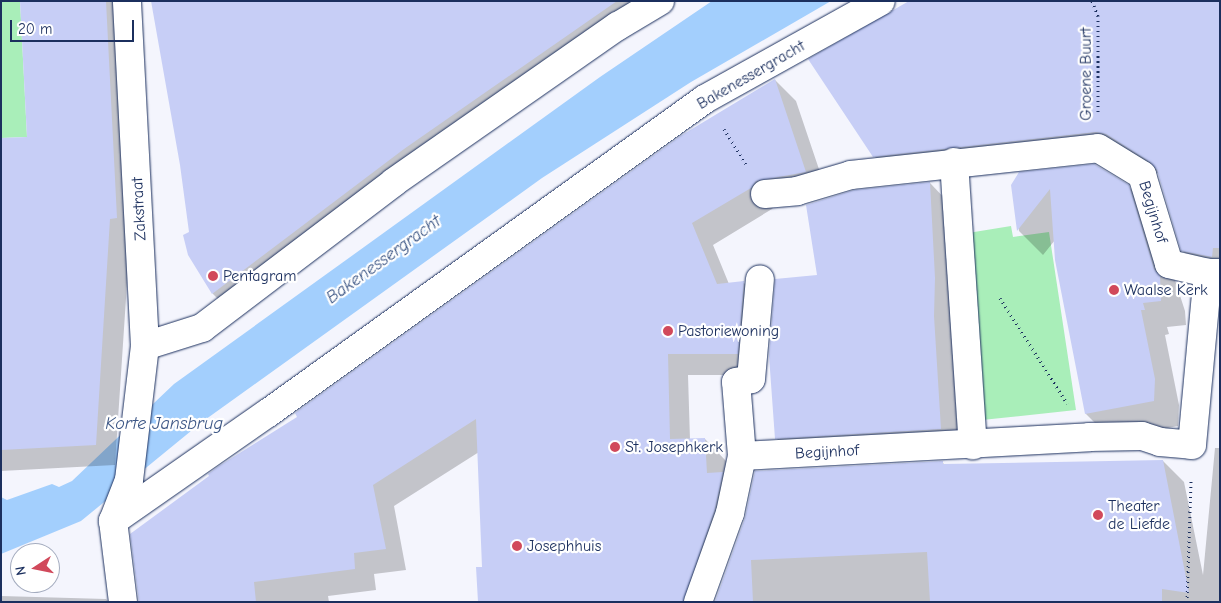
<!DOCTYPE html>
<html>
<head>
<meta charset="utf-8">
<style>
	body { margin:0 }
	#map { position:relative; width:1221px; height:603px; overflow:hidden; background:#f4f5fd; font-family:"Comic Neue",sans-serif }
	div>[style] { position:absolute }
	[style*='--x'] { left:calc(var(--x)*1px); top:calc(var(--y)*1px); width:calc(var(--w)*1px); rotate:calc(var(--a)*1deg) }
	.green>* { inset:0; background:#a9eeb9 }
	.water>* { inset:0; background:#a3cffd }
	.shadow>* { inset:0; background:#0003 }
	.building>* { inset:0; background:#c7cef6 }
	.path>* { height:3px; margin-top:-1.5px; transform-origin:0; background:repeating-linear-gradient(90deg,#1b2f5e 0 1px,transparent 0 5px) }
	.roads { filter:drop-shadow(0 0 1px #1b2f5e) drop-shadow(0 0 1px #1b2f5e) }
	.street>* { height:28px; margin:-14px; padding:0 14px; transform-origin:14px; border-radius:14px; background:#fff }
	.dots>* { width:14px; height:14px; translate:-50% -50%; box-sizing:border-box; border:2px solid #fff; border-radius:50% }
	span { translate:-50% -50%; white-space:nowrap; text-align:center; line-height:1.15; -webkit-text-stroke:4.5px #fff; paint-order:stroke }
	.street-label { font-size:16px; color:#1b2f5e }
	.poi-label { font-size:16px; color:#1b2f5e }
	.left { translate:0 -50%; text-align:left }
	.water-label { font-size:18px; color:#3d5786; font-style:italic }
	.frame { position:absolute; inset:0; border:2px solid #1b2f5e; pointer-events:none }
	.north { position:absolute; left:10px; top:543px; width:50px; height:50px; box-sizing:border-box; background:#fff; border:1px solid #a4acbf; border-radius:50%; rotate:259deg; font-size:14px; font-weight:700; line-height:20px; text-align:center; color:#1b2f5e }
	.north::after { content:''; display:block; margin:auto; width:18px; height:22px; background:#d1495b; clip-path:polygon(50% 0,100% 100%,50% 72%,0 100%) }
	.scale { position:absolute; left:10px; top:20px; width:124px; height:22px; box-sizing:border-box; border:2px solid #1b2f5e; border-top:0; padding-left:6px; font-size:15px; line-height:18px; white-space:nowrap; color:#1b2f5e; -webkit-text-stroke:4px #fff; paint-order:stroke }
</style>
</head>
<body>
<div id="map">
	<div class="green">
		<i style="clip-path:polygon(1px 1px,20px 1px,27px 137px,1px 138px)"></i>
		<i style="clip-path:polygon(1011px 226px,1013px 237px,1049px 232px,1076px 410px,982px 420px,968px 233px)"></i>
	</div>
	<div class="water">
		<i style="clip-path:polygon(712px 1px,831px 1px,691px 82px,542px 178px,202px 422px,81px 521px,1px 554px,1px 497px,7px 500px,52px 484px,59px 487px,72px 481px,174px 384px,600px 77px)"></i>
	</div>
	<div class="shadow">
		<i style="clip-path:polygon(22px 1px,124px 1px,130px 238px,115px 465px,1px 471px,1px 139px,28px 138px)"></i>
		<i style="clip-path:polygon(152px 1px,672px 1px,232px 313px,213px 294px,190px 233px,182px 164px)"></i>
		<i style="clip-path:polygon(775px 80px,796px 101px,827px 193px,778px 202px,772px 209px,713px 245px,729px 284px,744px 283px,765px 304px,759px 375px,688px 375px,690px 440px,705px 439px,726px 461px,727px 478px,710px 602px,479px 602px,484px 568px,479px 452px,394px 506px,406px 570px,374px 574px,376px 590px,328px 596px,329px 602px,140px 602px,298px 417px)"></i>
		<i style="clip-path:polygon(1220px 116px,1220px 273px,1202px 270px,1182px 250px,1159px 174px,1126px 153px,894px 176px,874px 156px)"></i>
		<i style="clip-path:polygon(930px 183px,951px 205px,962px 450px,797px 459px,776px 438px,818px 276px)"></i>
		<i style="clip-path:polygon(1012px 185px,1128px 186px,1153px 212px,1185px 311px,1186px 325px,1167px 327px,1169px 334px,1165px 335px,1179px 405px,1178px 426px,1111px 439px,1086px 414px,1055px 240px,1043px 255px,1019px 231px)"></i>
		<i style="clip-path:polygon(1215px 448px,1220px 448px,1220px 602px,716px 602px,746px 519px,942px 462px,945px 465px,1163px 461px,1184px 482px,1203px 575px)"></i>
		<i style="clip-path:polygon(1px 596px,106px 599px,109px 602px,1px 602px)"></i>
	</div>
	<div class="building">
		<i style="clip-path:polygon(20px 1px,106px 1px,117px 218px,110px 219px,96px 445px,1px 450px,1px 138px,27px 137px)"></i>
		<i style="clip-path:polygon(151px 1px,617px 1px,404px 149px,212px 294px,188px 255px,183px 235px,189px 232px,180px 165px)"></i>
		<i style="clip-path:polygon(909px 1px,1220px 1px,1220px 248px,1213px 248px,1212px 257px,1181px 251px,1157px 170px,1150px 162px,1106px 134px,1096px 132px,873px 157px,808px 59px)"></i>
		<i style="clip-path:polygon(775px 79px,806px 172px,756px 181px,751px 188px,692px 223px,717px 284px,744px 281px,738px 354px,668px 354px,670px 439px,705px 438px,707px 473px,723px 472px,715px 509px,683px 602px,478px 602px,476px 567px,482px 567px,476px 419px,373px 485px,386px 549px,354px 553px,355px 569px,254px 582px,256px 602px,139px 602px,130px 534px,209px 476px,208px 474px,219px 466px,297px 417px,295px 413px,682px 135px)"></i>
		<i style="clip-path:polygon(1094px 164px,1129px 185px,1154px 269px,1160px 276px,1161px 301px,1143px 303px,1145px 310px,1141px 310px,1155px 379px,1154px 401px,1085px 414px,1055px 260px,1050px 189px,1017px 231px,1011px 185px,1019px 172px)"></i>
		<i style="clip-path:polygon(930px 182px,935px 278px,934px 316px,941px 429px,775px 439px,769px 356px,775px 279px,817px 275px,806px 205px,854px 190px)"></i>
		<i style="clip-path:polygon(1163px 460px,1189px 593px,1162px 589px,1162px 602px,930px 602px,927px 552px,751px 560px,753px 602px,715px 602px,745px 518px,755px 471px,943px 461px,943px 464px)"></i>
	</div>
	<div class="path">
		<i style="--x:1092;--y:1;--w:16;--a:68"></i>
		<i style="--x:1098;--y:16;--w:96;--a:90"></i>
		<i style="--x:724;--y:129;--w:41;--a:57.8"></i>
		<i style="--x:1000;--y:298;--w:125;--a:57.5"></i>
		<i style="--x:1187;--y:602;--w:122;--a:-88.1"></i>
	</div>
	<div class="roads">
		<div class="street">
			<i style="--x:954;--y:162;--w:284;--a:86.2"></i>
			<i style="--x:765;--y:194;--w:32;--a:-5"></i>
			<i style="--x:797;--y:191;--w:56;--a:-16.5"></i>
			<i style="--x:851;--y:175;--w:248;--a:-6.2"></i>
			<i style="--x:1098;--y:148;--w:52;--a:31.5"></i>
			<i style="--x:1142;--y:175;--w:93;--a:73.1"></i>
			<i style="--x:1169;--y:264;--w:40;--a:13"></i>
			<i style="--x:1208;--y:273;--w:12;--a:0"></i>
			<i style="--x:145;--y:346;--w:60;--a:-17.5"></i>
			<i style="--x:202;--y:328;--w:241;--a:-37.2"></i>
			<i style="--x:394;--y:182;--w:273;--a:-34.9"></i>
			<i style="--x:618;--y:26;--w:49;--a:-30.8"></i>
			<i style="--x:742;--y:456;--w:348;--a:-3.1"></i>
			<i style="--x:1089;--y:437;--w:53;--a:-1.1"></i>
			<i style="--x:1142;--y:436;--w:19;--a:18"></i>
			<i style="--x:1160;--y:442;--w:32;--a:5"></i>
			<i style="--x:1192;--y:445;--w:173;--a:-84.7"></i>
			<i style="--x:113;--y:521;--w:189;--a:-34.9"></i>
			<i style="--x:268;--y:413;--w:538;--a:-35.7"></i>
			<i style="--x:705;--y:99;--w:201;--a:-29.1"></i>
			<i style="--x:123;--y:602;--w:82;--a:-97"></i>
			<i style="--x:113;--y:521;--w:44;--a:-68.7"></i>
			<i style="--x:129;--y:480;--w:135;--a:-83.2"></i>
			<i style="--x:145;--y:346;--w:345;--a:-93"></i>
			<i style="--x:698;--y:602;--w:95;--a:-70.2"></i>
			<i style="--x:730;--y:513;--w:58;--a:-78.1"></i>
			<i style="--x:742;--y:456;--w:74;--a:-94.6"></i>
			<i style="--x:736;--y:382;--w:15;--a:-11"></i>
			<i style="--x:751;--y:379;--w:100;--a:-84.9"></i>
		</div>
	</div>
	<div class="dots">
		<i style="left:213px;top:276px;background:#d1495b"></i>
		<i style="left:1114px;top:290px;background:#d1495b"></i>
		<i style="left:668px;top:331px;background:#d1495b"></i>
		<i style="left:615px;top:447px;background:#d1495b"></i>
		<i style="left:1098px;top:515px;background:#d1495b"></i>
		<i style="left:517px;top:546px;background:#d1495b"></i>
	</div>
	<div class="street-label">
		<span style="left:1086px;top:74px;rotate:-90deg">Groene Buurt</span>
		<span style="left:751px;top:75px;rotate:-30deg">Bakenessergracht</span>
		<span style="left:139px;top:209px;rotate:-93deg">Zakstraat</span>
		<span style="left:1153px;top:212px;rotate:73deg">Begijnhof</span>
		<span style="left:827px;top:452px;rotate:-3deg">Begijnhof</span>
	</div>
	<div class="poi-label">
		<span class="left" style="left:223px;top:276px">Pentagram</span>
		<span class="left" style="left:1124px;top:290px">Waalse Kerk</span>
		<span class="left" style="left:678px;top:331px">Pastoriewoning</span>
		<span class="left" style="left:625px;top:447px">St. Josephkerk</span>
		<span class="left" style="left:1108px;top:515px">Theater<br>de Liefde</span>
		<span class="left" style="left:527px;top:546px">Josephhuis</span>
	</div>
	<div class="water-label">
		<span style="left:384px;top:260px;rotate:-36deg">Bakenessergracht</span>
		<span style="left:164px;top:424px">Korte Jansbrug</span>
	</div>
	<div class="frame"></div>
	<div class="north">N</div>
	<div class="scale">20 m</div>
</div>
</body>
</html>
